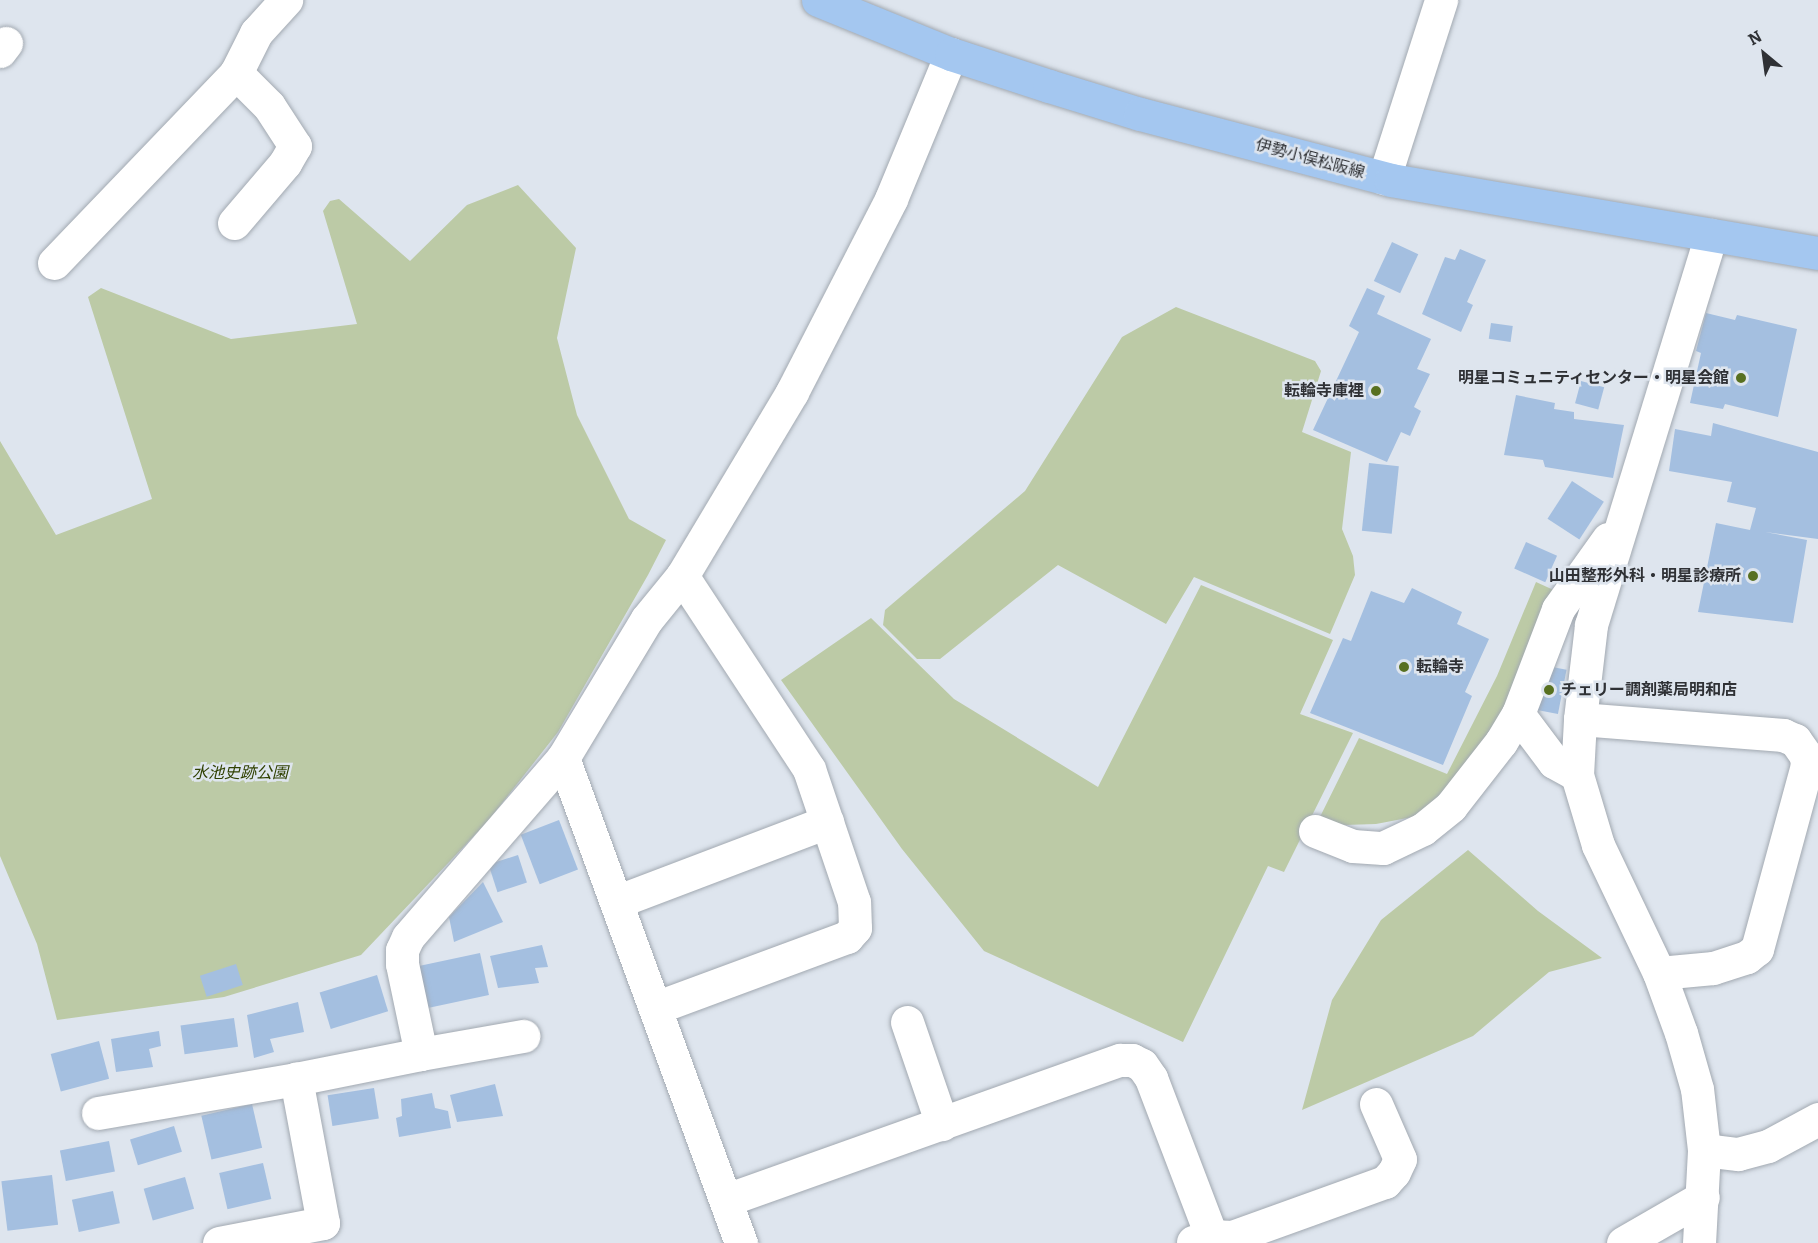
<!DOCTYPE html>
<html>
<head>
<meta charset="utf-8">
<style>
	body { margin:0 }
	#map { position:relative; width:1818px; height:1243px; overflow:hidden; background:#dee5ee; font-family:Bitter,"Noto Sans JP",serif }
	div>[style] { position:absolute }
	[style*='--x'] { left:calc(var(--x)*1px); top:calc(var(--y)*1px); width:calc(var(--w)*1px); rotate:calc(var(--a)*1deg) }
	.green>* { inset:0; background:#bccaa6 }
	.building>* { inset:0; background:#a4bfe0; transform-origin:0 0 }
	.roads { filter:drop-shadow(0 0 2px #a2a9b1) drop-shadow(0 0 2px #a2a9b1) }
	.minor>* { height:33px; margin:-16.5px; padding:0 16.5px; transform-origin:16.5px; border-radius:16.5px; background:#fff }
	.major>* { height:33px; margin:-16.5px; padding:0 16.5px; transform-origin:16.5px; border-radius:16.5px; background:#a4c7f0 }
	.dots>* { width:16px; height:16px; translate:-50% -50%; box-sizing:border-box; border:3px solid #dee5ee; border-radius:50% }
	span { translate:-50% -50%; white-space:nowrap; text-align:center; line-height:1.15; -webkit-text-stroke:5px #dee5ee; paint-order:stroke }
	.street-label { font-size:16px; color:#2f3135 }
	.poi-label { font-size:16px; color:#2f3135; font-weight:700 }
	.right { translate:-100% -50%; text-align:right }
	.left { translate:0 -50%; text-align:left }
	.park-label { font-size:16px; color:#304102; font-style:italic }
	.north { position:absolute; left:1734px; top:24px; width:60px; height:60px; -webkit-text-stroke:4px #dee5ee; paint-order:stroke; rotate:331deg; font-size:16px; font-weight:700; line-height:24px; text-align:center; color:#2f3135 }
	.north::after { content:''; display:block; margin:auto; width:21px; height:27px; background:#2f3135; clip-path:polygon(50% 0,100% 100%,50% 72%,0 100%) }
</style>
</head>
<body>
<div id="map">
	<div class="green">
		<i style="clip-path:polygon(518px 185px,576px 248px,557px 338px,577px 415px,629px 519px,666px 540px,648px 575px,558px 732px,488px 821px,361px 955px,224px 997px,57px 1020px,37px 944px,0 856px,0 441px,56px 535px,152px 499px,88px 297px,101px 288px,231px 339px,357px 324px,323px 211px,330px 201px,339px 199px,410px 261px,467px 205px)"></i>
		<i style="clip-path:polygon(1176px 307px,1315px 361px,1321px 371px,1302px 432px,1351px 452px,1342px 529px,1353px 556px,1355px 575px,1330px 634px,1194px 577px,1166px 624px,1058px 565px,940px 659px,917px 659px,883px 625px,885px 610px,1025px 491px,1122px 337px)"></i>
		<i style="clip-path:polygon(1536px 582px,1558px 592px,1496px 739px,1418px 816px,1376px 824px,1345px 825px,1318px 821px,1359px 738px,1447px 774px,1497px 676px)"></i>
		<i style="clip-path:polygon(1201px 585px,1333px 640px,1300px 714px,1353px 733px,1284px 872px,1268px 866px,1183px 1042px,984px 951px,902px 849px,781px 680px,871px 618px,954px 699px,1098px 787px)"></i>
		<i style="clip-path:polygon(1468px 850px,1538px 911px,1602px 958px,1549px 972px,1473px 1036px,1302px 1110px,1332px 1000px,1381px 920px)"></i>
	</div>
	<div class="building">
		<i style="left:1392px;top:242px;width:29px;height:43px;rotate:25deg"></i>
		<i style="clip-path:polygon(1460px 249px,1486px 260px,1467px 302px,1473px 305px,1461px 332px,1422px 314px,1445px 257px,1455px 260px)"></i>
		<i style="clip-path:polygon(1367px 288px,1385px 296px,1377px 314px,1431px 339px,1417px 369px,1430px 374px,1414px 407px,1421px 411px,1410px 436px,1401px 432px,1387px 462px,1313px 430px,1359px 332px,1349px 326px)"></i>
		<i style="clip-path:polygon(1706px 313px,1735px 320px,1737px 315px,1797px 329px,1778px 417px,1725px 404px,1723px 409px,1690px 403px,1701px 353px,1696px 351px)"></i>
		<i style="left:1491px;top:323px;width:22px;height:16px;rotate:8deg"></i>
		<i style="left:1581px;top:381px;width:24px;height:23px;rotate:15deg"></i>
		<i style="clip-path:polygon(1516px 395px,1555px 403px,1554px 409px,1574px 412px,1574px 419px,1624px 425px,1613px 478px,1545px 467px,1543px 460px,1504px 455px)"></i>
		<i style="clip-path:polygon(1713px 423px,1818px 452px,1818px 539px,1765px 532px,1807px 540px,1793px 623px,1698px 612px,1716px 523px,1750px 530px,1756px 508px,1727px 502px,1732px 482px,1669px 471px,1675px 429px,1711px 436px)"></i>
		<i style="left:1369px;top:463px;width:30px;height:68px;rotate:6deg"></i>
		<i style="left:1572px;top:481px;width:38px;height:45px;rotate:33deg"></i>
		<i style="left:1526px;top:542px;width:34px;height:29px;rotate:24deg"></i>
		<i style="clip-path:polygon(1412px 588px,1462px 612px,1457px 624px,1489px 639px,1465px 692px,1472px 696px,1443px 765px,1310px 713px,1343px 638px,1351px 641px,1371px 591px,1404px 603px)"></i>
		<i style="left:1542px;top:665px;width:25px;height:45px;rotate:11deg"></i>
		<i style="left:559px;top:820px;width:53px;height:41px;rotate:69deg"></i>
		<i style="left:518px;top:855px;width:29px;height:31px;rotate:72deg"></i>
		<i style="clip-path:polygon(483px 882px,503px 922px,454px 942px,449px 917px)"></i>
		<i style="clip-path:polygon(542px 945px,548px 967px,535px 968px,539px 983px,498px 988px,490px 956px)"></i>
		<i style="left:480px;top:953px;width:43px;height:66px;rotate:78deg"></i>
		<i style="left:236px;top:964px;width:22px;height:38px;rotate:72deg"></i>
		<i style="left:377px;top:975px;width:38px;height:60px;rotate:73deg"></i>
		<i style="clip-path:polygon(298px 1002px,304px 1032px,270px 1039px,274px 1052px,254px 1058px,247px 1015px)"></i>
		<i style="left:234px;top:1018px;width:29px;height:54px;rotate:82deg"></i>
		<i style="clip-path:polygon(159px 1031px,161px 1046px,149px 1049px,153px 1067px,116px 1072px,111px 1039px)"></i>
		<i style="left:99px;top:1041px;width:39px;height:50px;rotate:75deg"></i>
		<i style="clip-path:polygon(495px 1084px,503px 1116px,457px 1122px,450px 1095px)"></i>
		<i style="left:374px;top:1088px;width:31px;height:47px;rotate:81deg"></i>
		<i style="clip-path:polygon(432px 1093px,435px 1108px,448px 1111px,451px 1128px,399px 1137px,396px 1118px,402px 1116px,401px 1099px)"></i>
		<i style="left:252px;top:1104px;width:45px;height:52px;rotate:77deg"></i>
		<i style="left:174px;top:1126px;width:27px;height:46px;rotate:73deg"></i>
		<i style="left:109px;top:1141px;width:31px;height:50px;rotate:79deg"></i>
		<i style="left:263px;top:1163px;width:37px;height:45px;rotate:77deg"></i>
		<i style="left:52px;top:1175px;width:50px;height:51px;rotate:83deg"></i>
		<i style="left:185px;top:1177px;width:33px;height:43px;rotate:74deg"></i>
		<i style="left:113px;top:1191px;width:33px;height:42px;rotate:78deg"></i>
	</div>
	<div class="roads">
		<div class="minor">
			<i style="--x:0;--y:51;--w:10;--a:-53"></i>
			<i style="--x:1384;--y:178;--w:187;--a:-72.2"></i>
			<i style="--x:234;--y:223;--w:79;--a:-49.6"></i>
			<i style="--x:285;--y:163;--w:20;--a:-60"></i>
			<i style="--x:295;--y:146;--w:48;--a:-123"></i>
			<i style="--x:269;--y:106;--w:47;--a:-135"></i>
			<i style="--x:54;--y:263;--w:263;--a:-46.2"></i>
			<i style="--x:236;--y:73;--w:45;--a:-63.4"></i>
			<i style="--x:256;--y:33;--w:45;--a:-47.7"></i>
			<i style="--x:1518;--y:714;--w:60;--a:53.1"></i>
			<i style="--x:1554;--y:762;--w:26;--a:29"></i>
			<i style="--x:1580;--y:719;--w:204;--a:4.5"></i>
			<i style="--x:1783;--y:735;--w:13;--a:23"></i>
			<i style="--x:1795;--y:740;--w:19;--a:55"></i>
			<i style="--x:1806;--y:756;--w:9;--a:84"></i>
			<i style="--x:1807;--y:765;--w:191;--a:105.2"></i>
			<i style="--x:1757;--y:949;--w:13;--a:141"></i>
			<i style="--x:1747;--y:957;--w:36;--a:162"></i>
			<i style="--x:1713;--y:968;--w:54;--a:174.7"></i>
			<i style="--x:563;--y:758;--w:517;--a:69.85"></i>
			<i style="--x:1315;--y:831;--w:41;--a:21.5"></i>
			<i style="--x:1353;--y:846;--w:30;--a:4"></i>
			<i style="--x:1383;--y:848;--w:44;--a:-25.4"></i>
			<i style="--x:1423;--y:829;--w:36;--a:-39"></i>
			<i style="--x:1451;--y:806;--w:81;--a:-52"></i>
			<i style="--x:1501;--y:742;--w:33;--a:-59"></i>
			<i style="--x:1518;--y:714;--w:112;--a:-69.1"></i>
			<i style="--x:1558;--y:609;--w:86;--a:-54.5"></i>
			<i style="--x:616;--y:902;--w:226;--a:-20.8"></i>
			<i style="--x:655;--y:1008;--w:205;--a:-20.3"></i>
			<i style="--x:847;--y:937;--w:12;--a:-48"></i>
			<i style="--x:855;--y:928;--w:26;--a:-92"></i>
			<i style="--x:854;--y:902;--w:140;--a:-108.7"></i>
			<i style="--x:809;--y:769;--w:231;--a:-123.3"></i>
			<i style="--x:907;--y:1022;--w:108;--a:71.1"></i>
			<i style="--x:421;--y:1054;--w:104;--a:-10"></i>
			<i style="--x:98;--y:1113;--w:201;--a:-9.7"></i>
			<i style="--x:1704;--y:1150;--w:34;--a:7"></i>
			<i style="--x:1738;--y:1154;--w:31;--a:-15"></i>
			<i style="--x:1768;--y:1146;--w:57;--a:-28.4"></i>
			<i style="--x:726;--y:1200;--w:418;--a:-19.6"></i>
			<i style="--x:1120;--y:1060;--w:12;--a:0"></i>
			<i style="--x:1132;--y:1060;--w:11;--a:27"></i>
			<i style="--x:1142;--y:1065;--w:16;--a:55"></i>
			<i style="--x:1151;--y:1078;--w:177;--a:69.1"></i>
			<i style="--x:1193;--y:1242;--w:19;--a:-18"></i>
			<i style="--x:1211;--y:1236;--w:21;--a:3"></i>
			<i style="--x:1232;--y:1237;--w:163;--a:-19.8"></i>
			<i style="--x:1385;--y:1182;--w:13;--a:-48"></i>
			<i style="--x:1394;--y:1172;--w:14;--a:-65"></i>
			<i style="--x:1400;--y:1159;--w:60;--a:-113.6"></i>
			<i style="--x:219;--y:1243;--w:106;--a:-10.9"></i>
			<i style="--x:323;--y:1223;--w:147;--a:-100.6"></i>
			<i style="--x:296;--y:1079;--w:127;--a:-11.3"></i>
			<i style="--x:421;--y:1054;--w:92;--a:-101.9"></i>
			<i style="--x:402;--y:964;--w:14;--a:-90"></i>
			<i style="--x:402;--y:950;--w:14;--a:-65"></i>
			<i style="--x:408;--y:937;--w:237;--a:-49.1"></i>
			<i style="--x:563;--y:758;--w:162;--a:-58.9"></i>
			<i style="--x:647;--y:619;--w:55;--a:-50.9"></i>
			<i style="--x:682;--y:576;--w:214;--a:-59.1"></i>
			<i style="--x:792;--y:392;--w:217;--a:-62.8"></i>
			<i style="--x:891;--y:199;--w:157;--a:-67.5"></i>
			<i style="--x:1623;--y:1243;--w:92;--a:-29.9"></i>
			<i style="--x:1699;--y:1243;--w:93;--a:-86.9"></i>
			<i style="--x:1704;--y:1150;--w:61;--a:-96.5"></i>
			<i style="--x:1697;--y:1089;--w:58;--a:-105.9"></i>
			<i style="--x:1681;--y:1033;--w:64;--a:-110.1"></i>
			<i style="--x:1659;--y:973;--w:142;--a:-115.5"></i>
			<i style="--x:1598;--y:845;--w:73;--a:-106.7"></i>
			<i style="--x:1577;--y:775;--w:56;--a:-86.9"></i>
			<i style="--x:1580;--y:719;--w:95;--a:-83.3"></i>
			<i style="--x:1591;--y:625;--w:408;--a:-72.9"></i>
		</div>
		<div class="major">
			<i style="--x:818;--y:0;--w:144;--a:22.1"></i>
			<i style="--x:951;--y:54;--w:103;--a:18.1"></i>
			<i style="--x:1049;--y:86;--w:95;--a:17.1"></i>
			<i style="--x:1140;--y:114;--w:260;--a:14.7"></i>
			<i style="--x:1391;--y:180;--w:433;--a:9.7"></i>
		</div>
	</div>
	<div class="dots">
		<i style="left:1741px;top:378px;background:#587021"></i>
		<i style="left:1376px;top:391px;background:#587021"></i>
		<i style="left:1753px;top:576px;background:#587021"></i>
		<i style="left:1404px;top:667px;background:#587021"></i>
		<i style="left:1549px;top:690px;background:#587021"></i>
	</div>
	<div class="street-label">
		<span style="left:1310px;top:159px;rotate:15deg">伊勢小俣松阪線</span>
	</div>
	<div class="poi-label">
		<span class="right" style="left:1729px;top:378px">明星コミュニティセンター・明星会館</span>
		<span class="right" style="left:1364px;top:391px">転輪寺庫裡</span>
		<span class="right" style="left:1741px;top:576px">山田整形外科・明星診療所</span>
		<span class="left" style="left:1416px;top:667px">転輪寺</span>
		<span class="left" style="left:1561px;top:690px">チェリー調剤薬局明和店</span>
	</div>
	<div class="park-label">
		<span style="left:240px;top:773px">水池史跡公園</span>
	</div>
	<div class="north">N</div>
</div>
</body>
</html>
